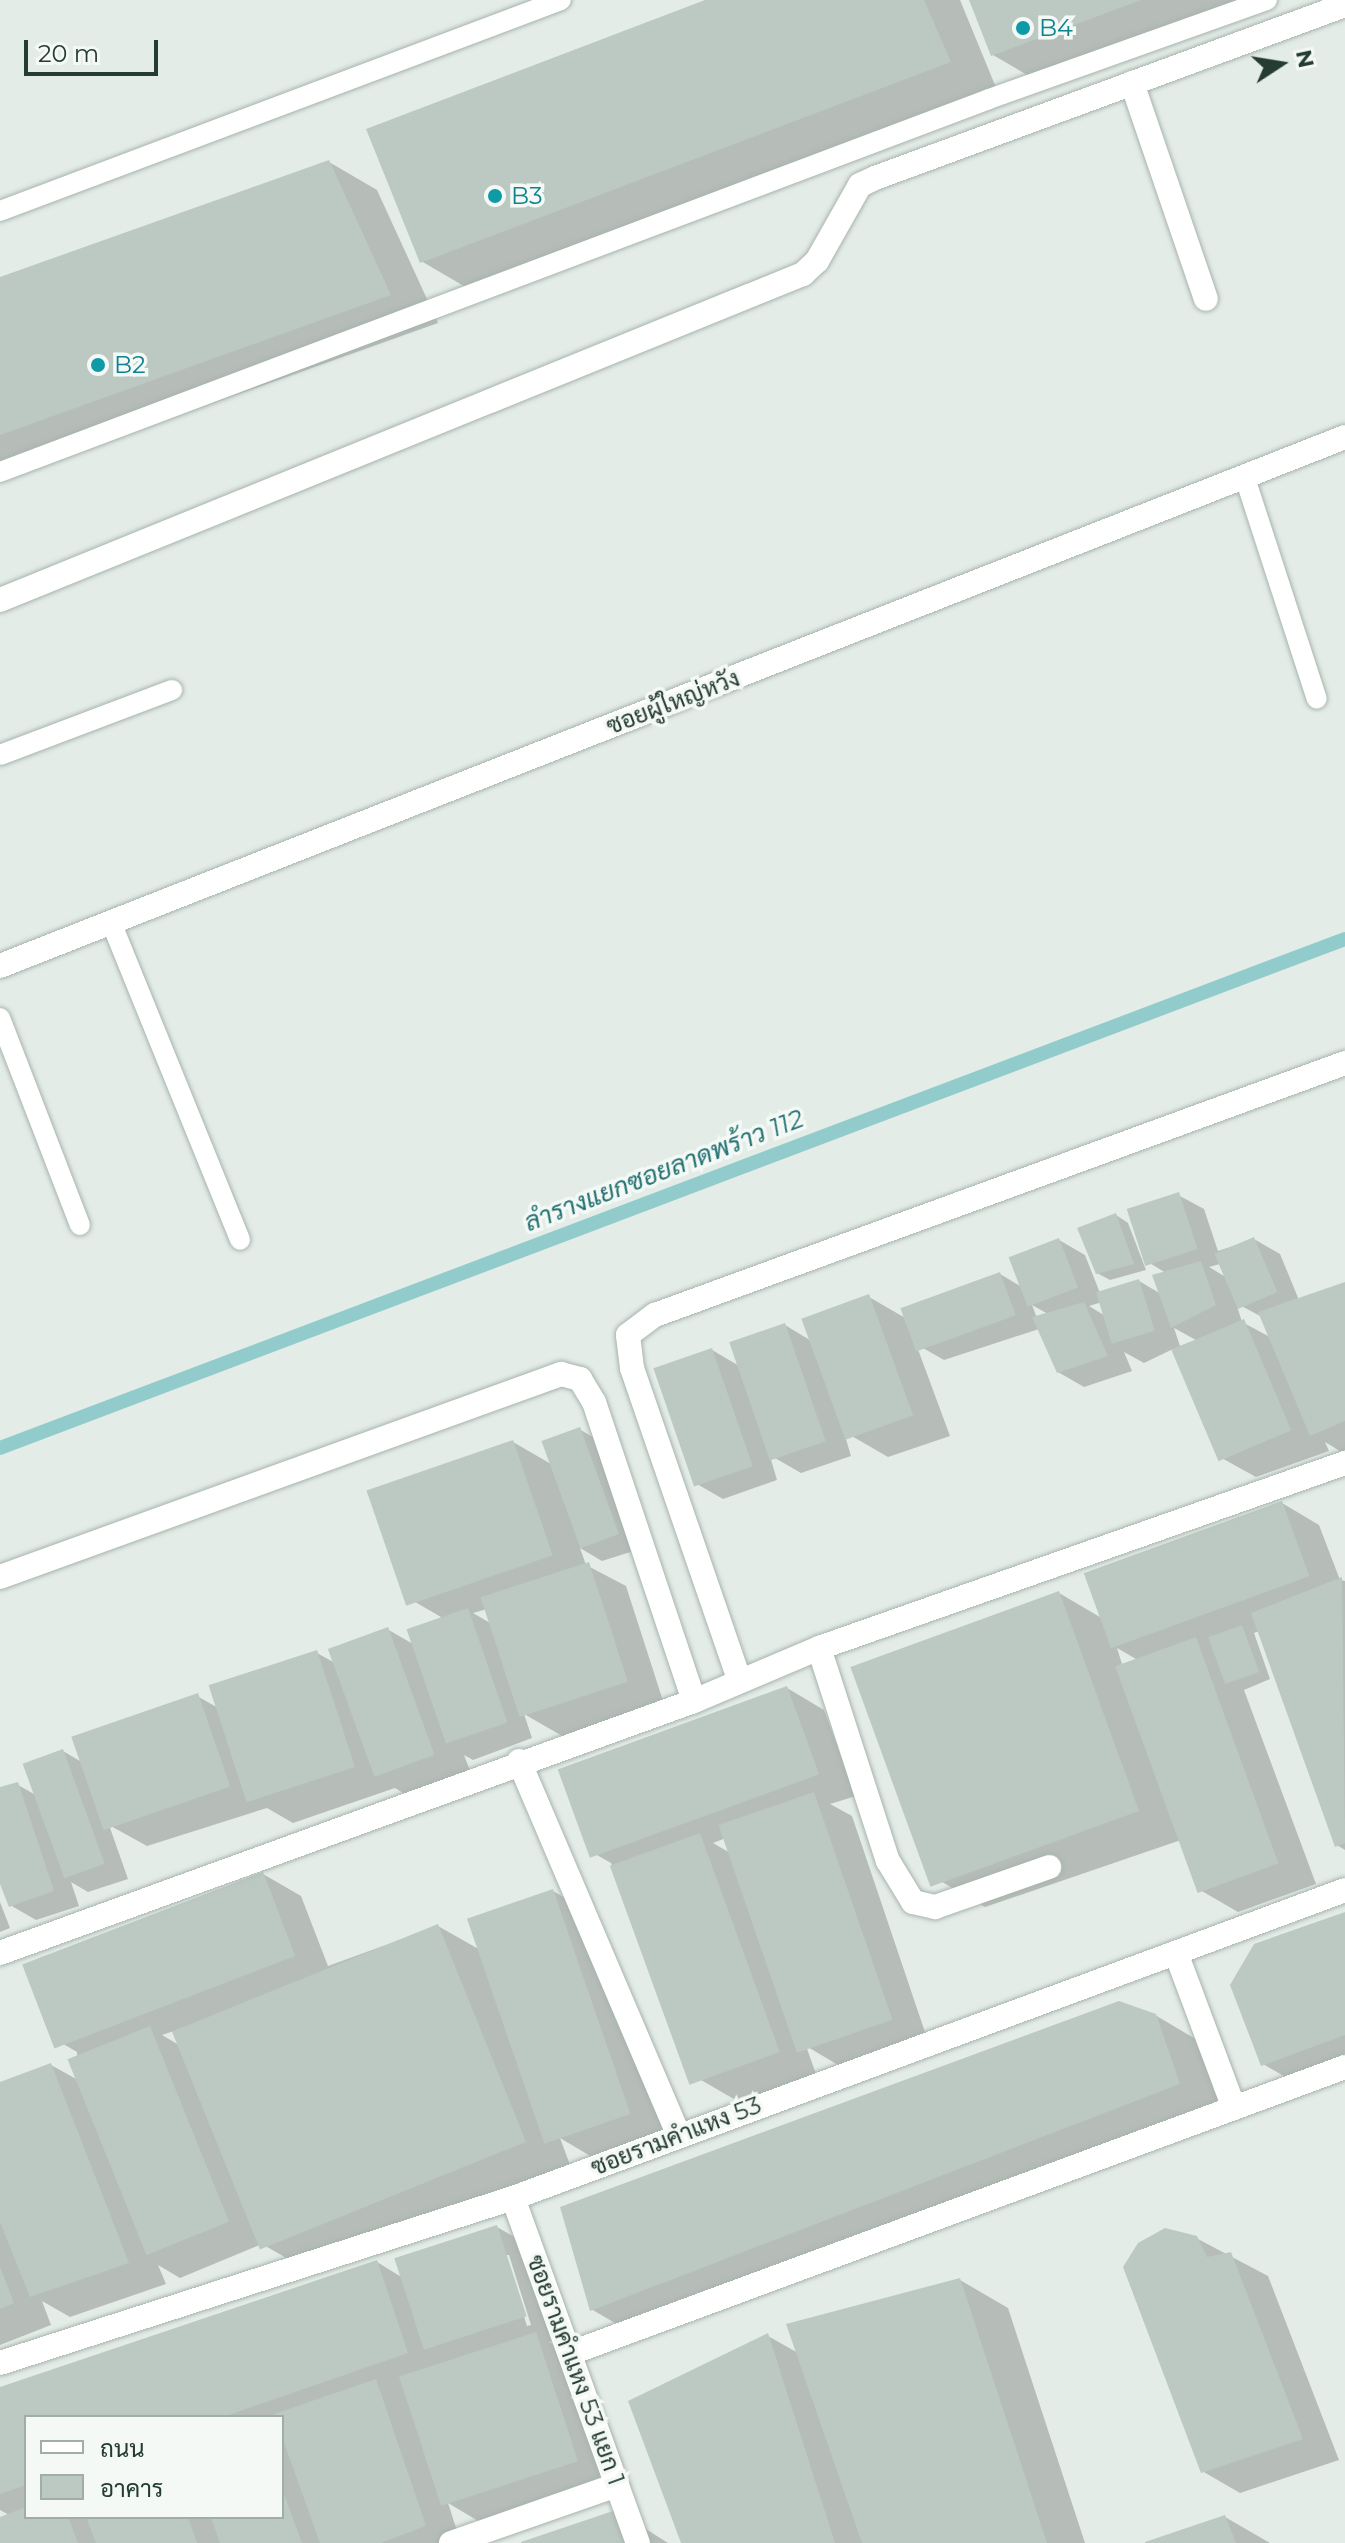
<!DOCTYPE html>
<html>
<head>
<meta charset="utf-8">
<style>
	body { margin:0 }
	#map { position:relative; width:1345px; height:2543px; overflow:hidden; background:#e4ece7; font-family:Montserrat,Sarabun,sans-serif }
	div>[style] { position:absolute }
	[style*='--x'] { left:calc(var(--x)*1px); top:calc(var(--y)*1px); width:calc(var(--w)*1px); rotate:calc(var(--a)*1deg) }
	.shadow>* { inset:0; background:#0003 }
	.stream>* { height:14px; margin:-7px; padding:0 7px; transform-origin:7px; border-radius:7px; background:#92cbcb }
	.building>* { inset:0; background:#bcc9c3; transform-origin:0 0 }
	.roads { filter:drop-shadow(0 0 2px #a7b4ad) drop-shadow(0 0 2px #a7b4ad) }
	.lane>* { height:20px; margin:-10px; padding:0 10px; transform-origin:10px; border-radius:10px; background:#fff }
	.street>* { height:24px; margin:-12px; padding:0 12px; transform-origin:12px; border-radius:12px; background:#fff }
	.dots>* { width:22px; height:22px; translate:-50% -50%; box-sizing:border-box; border:4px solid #f4f9f6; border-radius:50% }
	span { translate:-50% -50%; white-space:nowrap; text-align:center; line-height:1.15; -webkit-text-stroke:7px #f4f9f6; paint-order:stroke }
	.culture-label { font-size:24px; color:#0d838f }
	.left { translate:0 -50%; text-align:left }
	.street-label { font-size:24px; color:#253c32 }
	.water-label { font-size:26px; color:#257272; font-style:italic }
	.legend { position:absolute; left:24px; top:2415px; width:260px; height:104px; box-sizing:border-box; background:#f4f9f6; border:2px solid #a1ada8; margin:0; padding:10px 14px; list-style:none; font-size:24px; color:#253c32 }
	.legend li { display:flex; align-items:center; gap:16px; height:40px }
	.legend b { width:40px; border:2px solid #a1ada8 }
	.north { position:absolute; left:1241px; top:24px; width:80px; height:80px; -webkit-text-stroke:6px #f4f9f6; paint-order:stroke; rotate:78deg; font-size:22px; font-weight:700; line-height:32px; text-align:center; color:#253c32 }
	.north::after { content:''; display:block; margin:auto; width:28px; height:36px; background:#253c32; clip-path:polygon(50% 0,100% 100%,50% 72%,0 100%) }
	.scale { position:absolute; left:24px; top:40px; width:134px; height:36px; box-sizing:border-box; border:4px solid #253c32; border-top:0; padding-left:10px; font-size:24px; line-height:28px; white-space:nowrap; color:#253c32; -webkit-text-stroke:6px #f4f9f6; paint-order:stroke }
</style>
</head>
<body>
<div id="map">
	<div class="shadow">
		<i style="clip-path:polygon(711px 0,960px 0,997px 90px,469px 289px,421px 261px)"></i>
		<i style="clip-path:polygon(971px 0,1261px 0,1041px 83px,993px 55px)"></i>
		<i style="clip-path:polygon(329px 162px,377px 190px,438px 323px,0 479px,0 279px)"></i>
		<i style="clip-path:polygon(evenodd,1178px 1195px,1204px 1209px,1218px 1251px,1254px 1239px,1280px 1254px,1299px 1300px,1345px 1284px,1345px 1454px,1325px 1442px,1329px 1451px,1256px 1477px,1218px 1456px,1173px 1349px,1144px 1363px,1124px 1352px,1132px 1371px,1084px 1387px,1058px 1372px,1039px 1329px,944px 1360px,916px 1344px,950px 1436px,888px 1457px,850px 1435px,828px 1379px,851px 1456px,801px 1473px,775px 1458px,753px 1399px,777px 1480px,723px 1499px,697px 1484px,712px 1350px,741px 1367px,785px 1325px,813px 1342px,869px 1297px,907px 1319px,1000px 1274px,1022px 1287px,1059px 1240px,1085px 1255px,1100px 1293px,1139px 1281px,1161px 1294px,1166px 1273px,1148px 1262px,1178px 1195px,1220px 1264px,1224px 1276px,1209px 1267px,1220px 1264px,1178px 1195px,1102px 1302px,1107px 1317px,1089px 1306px,1102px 1302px,1178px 1195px,1236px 1303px,1262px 1317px,1270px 1337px,1242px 1322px,1236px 1303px,1178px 1195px,1032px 1305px,1048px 1314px,1037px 1318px,1032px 1305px,1178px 1195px,1174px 1328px,1196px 1340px,1180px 1346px,1174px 1328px)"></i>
		<i style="clip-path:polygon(1116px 1215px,1128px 1223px,1146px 1270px,1110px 1280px,1097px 1273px)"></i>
		<i style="clip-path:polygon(evenodd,579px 1429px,605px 1444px,643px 1548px,602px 1561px,580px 1548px,586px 1565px,626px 1586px,664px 1704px,564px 1737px,524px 1714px,532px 1738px,473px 1760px,464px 1755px,472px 1776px,413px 1799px,395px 1788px,293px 1823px,267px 1808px,147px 1846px,109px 1825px,128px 1879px,88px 1892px,71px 1882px,79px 1906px,36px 1920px,10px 1905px,0 1879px,0 1789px,18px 1785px,34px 1794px,63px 1751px,85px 1764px,197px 1696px,220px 1709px,317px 1653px,335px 1663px,387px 1629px,413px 1644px,441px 1617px,410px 1599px,513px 1442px,551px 1464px,579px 1429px,487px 1609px,492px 1624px,473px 1613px,487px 1609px)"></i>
		<i style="clip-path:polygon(evenodd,1282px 1503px,1319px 1525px,1340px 1580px,1345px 1581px,1345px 1850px,1337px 1845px,1259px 1631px,1254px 1633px,1270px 1679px,1244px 1690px,1316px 1884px,1238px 1912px,1200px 1890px,1181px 1840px,985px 1907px,937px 1879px,1059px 1593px,1105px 1620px,1282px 1503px,1117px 1648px,1136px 1659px,1122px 1664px,1117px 1648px)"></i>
		<i style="clip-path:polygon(evenodd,787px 1688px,824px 1710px,856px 1796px,830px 1804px,852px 1816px,928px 2041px,845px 2069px,806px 2046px,816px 2074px,739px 2102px,701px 2080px,611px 1863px,588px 1850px,787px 1688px,726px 1838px,732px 1854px,713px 1843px,726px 1838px)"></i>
		<i style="clip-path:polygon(evenodd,263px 1874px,301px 1896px,328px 1966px,438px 1926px,482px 1951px,553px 1891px,591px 1913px,669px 2135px,592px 2157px,560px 2138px,572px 2170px,302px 2267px,262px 2244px,180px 2278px,158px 2265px,166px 2284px,70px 2317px,42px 2301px,51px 2325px,0 2345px,0 2084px,51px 2065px,78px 2080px,77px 2052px,53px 2038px,263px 1874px,174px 2031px,179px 2045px,162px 2035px,174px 2031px)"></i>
		<i style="clip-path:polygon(0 1902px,10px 1928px,0 1932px)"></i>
		<i style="clip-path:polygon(1345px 1914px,1345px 2080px,1311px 2092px,1263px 2064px)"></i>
		<i style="clip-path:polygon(1155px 2015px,1204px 2044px,1227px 2112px,639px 2337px,591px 2309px)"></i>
		<i style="clip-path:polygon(evenodd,497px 2227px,535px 2249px,563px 2337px,549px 2342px,573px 2356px,614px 2483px,485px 2525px,448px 2503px,461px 2543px,0 2543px,0 2519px,9px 2515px,0 2510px,0 2389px,377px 2262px,403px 2278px,497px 2227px,505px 2255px,509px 2255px,531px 2325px,527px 2326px,505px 2255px,497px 2227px,26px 2417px,282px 2417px,282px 2517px,26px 2517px,26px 2417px)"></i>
		<i style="clip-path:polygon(1196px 2238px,1268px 2276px,1339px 2460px,1240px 2493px,1202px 2471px)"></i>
		<i style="clip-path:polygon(960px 2280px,1008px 2308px,1085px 2543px,683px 2543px,768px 2336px,798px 2353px)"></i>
		<i style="clip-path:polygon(619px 2512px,668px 2543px,526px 2543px)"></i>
		<i style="clip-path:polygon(1225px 2517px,1270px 2543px,1150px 2543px)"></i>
	</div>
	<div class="stream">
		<i style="--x:0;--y:1448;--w:1438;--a:-20.73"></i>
	</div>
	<div class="building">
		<i style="clip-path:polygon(705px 0,924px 0,951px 62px,420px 263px,366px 129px)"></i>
		<i style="clip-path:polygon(969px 0,1141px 0,991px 56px)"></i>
		<i style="clip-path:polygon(329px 160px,391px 295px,0 435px,0 277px)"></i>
		<i style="left:1179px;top:1192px;width:60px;height:55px;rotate:72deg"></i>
		<i style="clip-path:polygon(1116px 1213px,1134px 1264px,1096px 1274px,1077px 1228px)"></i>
		<i style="left:1254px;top:1237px;width:60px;height:43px;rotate:67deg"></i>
		<i style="left:1059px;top:1238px;width:53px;height:54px;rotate:69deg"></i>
		<i style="clip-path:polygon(1201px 1261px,1216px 1305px,1171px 1328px,1152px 1275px)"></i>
		<i style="left:1000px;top:1272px;width:46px;height:106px;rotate:70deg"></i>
		<i style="left:1139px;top:1279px;width:54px;height:45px;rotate:73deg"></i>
		<i style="clip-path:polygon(1345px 1282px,1345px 1421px,1310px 1436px,1258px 1312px)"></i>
		<i style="left:869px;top:1294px;width:129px;height:72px;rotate:70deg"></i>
		<i style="clip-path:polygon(1084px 1302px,1108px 1356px,1057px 1373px,1032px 1317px)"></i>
		<i style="left:1244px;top:1319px;width:121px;height:79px;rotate:67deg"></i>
		<i style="left:785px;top:1323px;width:125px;height:59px;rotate:71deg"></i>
		<i style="left:712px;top:1348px;width:125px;height:62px;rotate:71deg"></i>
		<i style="left:580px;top:1427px;width:114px;height:41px;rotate:70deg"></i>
		<i style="left:513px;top:1440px;width:122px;height:155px;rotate:71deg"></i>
		<i style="left:1282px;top:1501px;width:80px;height:211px;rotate:70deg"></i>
		<i style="left:589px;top:1562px;width:126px;height:114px;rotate:72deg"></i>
		<i style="clip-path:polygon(1342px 1577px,1345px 1843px,1335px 1847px,1251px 1613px)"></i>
		<i style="left:1059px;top:1591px;width:234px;height:222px;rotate:70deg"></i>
		<i style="left:468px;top:1608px;width:121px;height:65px;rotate:71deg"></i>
		<i style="left:1242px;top:1625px;width:50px;height:36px;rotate:70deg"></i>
		<i style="left:388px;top:1627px;width:136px;height:64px;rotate:70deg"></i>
		<i style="left:1196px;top:1637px;width:241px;height:86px;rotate:70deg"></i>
		<i style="left:317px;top:1650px;width:123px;height:114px;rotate:72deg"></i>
		<i style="left:787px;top:1686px;width:94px;height:244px;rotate:70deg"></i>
		<i style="left:198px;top:1693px;width:99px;height:134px;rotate:71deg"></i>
		<i style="left:63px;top:1749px;width:122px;height:43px;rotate:70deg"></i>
		<i style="clip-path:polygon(18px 1782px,54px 1891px,9px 1907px,0 1884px,0 1787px)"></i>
		<i style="left:814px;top:1792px;width:241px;height:101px;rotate:71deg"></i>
		<i style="left:700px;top:1833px;width:233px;height:96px;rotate:70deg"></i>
		<i style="left:263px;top:1872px;width:90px;height:258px;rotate:69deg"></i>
		<i style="left:553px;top:1889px;width:238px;height:91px;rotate:71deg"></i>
		<i style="clip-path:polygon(1345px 1912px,1345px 2035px,1261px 2066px,1230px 1985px,1254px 1944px)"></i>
		<i style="left:438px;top:1924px;width:235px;height:287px;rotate:68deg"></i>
		<i style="clip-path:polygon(1119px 2001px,1156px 2014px,1180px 2084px,590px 2311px,560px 2207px)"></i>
		<i style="left:150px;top:2026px;width:211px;height:89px;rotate:68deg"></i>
		<i style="clip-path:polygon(51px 2063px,129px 2263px,30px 2297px,0 2222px,0 2082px)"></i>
		<i style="left:497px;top:2225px;width:96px;height:108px;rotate:72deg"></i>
		<i style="clip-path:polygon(1165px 2228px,1197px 2236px,1207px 2257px,1231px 2252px,1303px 2439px,1201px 2473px,1123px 2267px,1138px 2243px)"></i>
		<i style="clip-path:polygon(377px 2260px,408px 2353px,223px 2417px,26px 2417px,26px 2485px,0 2494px,0 2387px)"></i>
		<i style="clip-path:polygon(0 2267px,14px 2303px,0 2309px)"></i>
		<i style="clip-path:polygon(960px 2278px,1047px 2543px,862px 2543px,786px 2324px)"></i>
		<i style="left:536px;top:2332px;width:136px;height:144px;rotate:72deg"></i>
		<i style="clip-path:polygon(768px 2333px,835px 2543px,681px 2543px,628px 2401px)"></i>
		<i style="clip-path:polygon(376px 2379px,426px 2526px,381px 2543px,320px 2543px,282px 2437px,282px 2417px,274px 2414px)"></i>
		<i style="clip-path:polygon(282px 2489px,302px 2543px,220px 2543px,211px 2517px,282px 2517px)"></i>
		<i style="clip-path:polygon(26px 2507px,26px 2517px,68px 2517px,78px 2543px,0 2543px,0 2517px)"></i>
		<i style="clip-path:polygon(619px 2509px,631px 2543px,521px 2543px,521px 2542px)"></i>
		<i style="clip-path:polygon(1225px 2515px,1236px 2543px,1145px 2543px,1145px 2542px)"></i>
		<i style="clip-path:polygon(86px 2517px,188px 2517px,197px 2543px,96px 2543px)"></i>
	</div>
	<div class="roads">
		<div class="lane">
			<i style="--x:0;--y:211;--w:599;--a:-20.61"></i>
			<i style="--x:0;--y:472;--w:1057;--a:-20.66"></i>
			<i style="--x:989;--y:99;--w:295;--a:-19.6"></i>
			<i style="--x:1245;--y:478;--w:232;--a:72"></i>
			<i style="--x:0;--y:755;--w:184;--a:-20.7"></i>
			<i style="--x:111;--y:922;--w:343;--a:67.9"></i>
			<i style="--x:0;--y:1018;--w:222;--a:68.9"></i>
		</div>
		<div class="street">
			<i style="--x:1132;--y:83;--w:228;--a:71.1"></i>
			<i style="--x:0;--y:600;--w:867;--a:-22.1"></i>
			<i style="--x:803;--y:274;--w:19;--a:-43"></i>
			<i style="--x:817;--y:261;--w:87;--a:-60.5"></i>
			<i style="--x:860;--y:185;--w:17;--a:-25"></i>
			<i style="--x:875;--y:178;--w:501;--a:-20.21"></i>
			<i style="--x:0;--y:966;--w:1445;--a:-21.47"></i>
			<i style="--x:0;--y:1577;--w:597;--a:-19.89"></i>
			<i style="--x:561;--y:1374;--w:20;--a:15"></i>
			<i style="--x:580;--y:1379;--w:27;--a:59"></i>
			<i style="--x:594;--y:1402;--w:315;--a:71.5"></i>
			<i style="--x:819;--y:1648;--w:224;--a:72.1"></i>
			<i style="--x:888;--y:1861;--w:48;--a:58.6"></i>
			<i style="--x:913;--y:1902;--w:23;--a:13"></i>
			<i style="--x:935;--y:1907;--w:121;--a:-19.3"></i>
			<i style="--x:739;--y:1679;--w:329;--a:-109"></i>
			<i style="--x:632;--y:1368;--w:33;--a:-97"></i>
			<i style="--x:628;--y:1335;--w:34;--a:-37"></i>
			<i style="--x:655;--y:1315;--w:735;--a:-20.06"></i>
			<i style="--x:519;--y:1761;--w:405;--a:66.9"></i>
			<i style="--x:0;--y:1953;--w:738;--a:-19.96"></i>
			<i style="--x:694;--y:1701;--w:136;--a:-23"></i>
			<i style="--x:819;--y:1648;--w:558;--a:-19.38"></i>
			<i style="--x:1176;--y:1953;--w:165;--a:69.5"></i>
			<i style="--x:513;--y:2198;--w:367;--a:70.1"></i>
			<i style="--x:571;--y:2353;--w:825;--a:-20.28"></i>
			<i style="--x:0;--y:2363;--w:539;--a:-17.83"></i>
			<i style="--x:513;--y:2198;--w:887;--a:-20.31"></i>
			<i style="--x:451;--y:2543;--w:176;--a:-19.3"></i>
		</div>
	</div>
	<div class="dots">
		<i style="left:1023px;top:28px;background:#0f9aa8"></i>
		<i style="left:495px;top:196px;background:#0f9aa8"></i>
		<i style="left:98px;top:365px;background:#0f9aa8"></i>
	</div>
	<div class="culture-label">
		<span class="left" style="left:1039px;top:28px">B4</span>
		<span class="left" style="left:511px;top:196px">B3</span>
		<span class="left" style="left:114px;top:365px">B2</span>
	</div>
	<div class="street-label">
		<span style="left:673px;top:702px;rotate:-21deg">ซอยผู้ใหญ่หวัง</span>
		<span style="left:676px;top:2136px;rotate:-21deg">ซอยรามคำแหง 53</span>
		<span style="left:576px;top:2370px;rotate:70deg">ซอยรามคำแหง 53 แยก 1</span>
	</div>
	<div class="water-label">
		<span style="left:664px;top:1171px;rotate:-21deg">ลำรางแยกซอยลาดพร้าว 112</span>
	</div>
	<ul class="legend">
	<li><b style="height:10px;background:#fff"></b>ถนน</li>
	<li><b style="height:22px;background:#bcc9c3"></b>อาคาร</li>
	</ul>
	<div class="north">N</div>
	<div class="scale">20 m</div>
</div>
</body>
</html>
